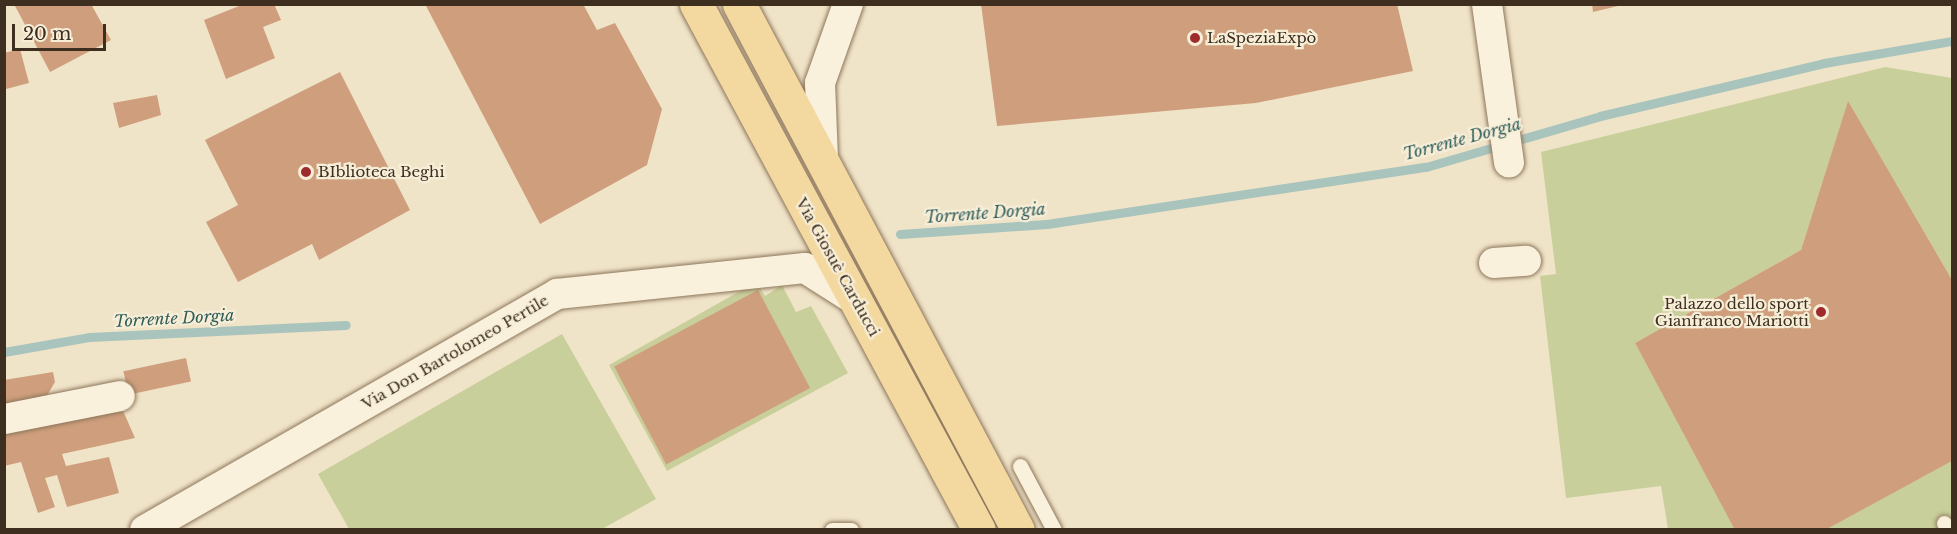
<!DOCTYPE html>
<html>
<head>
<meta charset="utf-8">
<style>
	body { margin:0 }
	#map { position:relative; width:1957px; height:534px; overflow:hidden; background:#f0e4c8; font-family:"Libre Baskerville",serif }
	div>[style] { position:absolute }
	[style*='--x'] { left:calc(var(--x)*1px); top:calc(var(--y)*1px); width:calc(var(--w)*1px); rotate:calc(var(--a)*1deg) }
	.green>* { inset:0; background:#c9cf9b }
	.stream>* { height:9px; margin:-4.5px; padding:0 4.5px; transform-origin:4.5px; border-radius:4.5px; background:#a9c4bc }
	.building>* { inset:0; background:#cf9f7d; transform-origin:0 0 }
	.roads { filter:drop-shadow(0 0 2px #8d765c) drop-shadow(0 0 2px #8d765c) }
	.lane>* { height:15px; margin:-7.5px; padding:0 7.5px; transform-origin:7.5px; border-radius:7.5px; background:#faf1dc }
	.street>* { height:30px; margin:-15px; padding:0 15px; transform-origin:15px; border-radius:15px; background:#faf1dc }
	.primary>* { height:33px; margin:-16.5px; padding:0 16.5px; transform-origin:16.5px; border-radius:16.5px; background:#f3d9a0 }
	.dots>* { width:16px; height:16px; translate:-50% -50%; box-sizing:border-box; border:3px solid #f7eed8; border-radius:50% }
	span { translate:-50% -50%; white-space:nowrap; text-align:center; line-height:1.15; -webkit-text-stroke:4.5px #f7eed8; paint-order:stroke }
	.poi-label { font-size:15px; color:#3d2e20 }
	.left { translate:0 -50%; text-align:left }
	.right { translate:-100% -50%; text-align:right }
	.street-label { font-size:15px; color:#3d2e20 }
	.water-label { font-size:16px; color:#2f5d5a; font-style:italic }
	.frame { position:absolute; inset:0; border:6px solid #3d2e20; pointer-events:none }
	.scale { position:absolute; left:12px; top:24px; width:94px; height:27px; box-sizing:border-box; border:3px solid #3d2e20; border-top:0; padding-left:8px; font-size:18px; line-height:21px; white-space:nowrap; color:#3d2e20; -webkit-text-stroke:4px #f7eed8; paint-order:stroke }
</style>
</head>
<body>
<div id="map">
	<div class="green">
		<i style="clip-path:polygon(1885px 67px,1952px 78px,1952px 280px,1848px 102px,1801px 250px,1635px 343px,1735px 529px,1668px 529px,1661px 486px,1566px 498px,1540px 276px,1556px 274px,1541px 152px)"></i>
		<i style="clip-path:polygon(756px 282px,765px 296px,782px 285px,796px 312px,811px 306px,848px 373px,667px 471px,609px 365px)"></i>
		<i style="clip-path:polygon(562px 334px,656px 499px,602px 529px,349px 529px,318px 474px)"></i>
		<i style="clip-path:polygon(1952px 461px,1952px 529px,1825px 529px)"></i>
	</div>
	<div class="stream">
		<i style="--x:900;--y:234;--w:147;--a:-3.9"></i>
		<i style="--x:1047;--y:224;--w:383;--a:-8.6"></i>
		<i style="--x:1426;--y:167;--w:181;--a:-16.3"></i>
		<i style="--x:1600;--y:116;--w:230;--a:-13.3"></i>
		<i style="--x:1824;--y:63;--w:130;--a:-9.8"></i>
		<i style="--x:4;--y:352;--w:86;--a:-10"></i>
		<i style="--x:89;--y:337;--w:257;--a:-2.7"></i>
	</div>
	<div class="building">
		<i style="clip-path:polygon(14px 4px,91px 4px,111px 40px,50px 72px)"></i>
		<i style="clip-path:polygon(244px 4px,274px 4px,281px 20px,263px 27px,275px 58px,226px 79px,204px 20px)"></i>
		<i style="clip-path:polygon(425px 4px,583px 4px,597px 30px,615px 23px,662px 109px,647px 165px,540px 224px)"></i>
		<i style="clip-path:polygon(981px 4px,1397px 4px,1413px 71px,1256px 103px,997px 126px)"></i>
		<i style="clip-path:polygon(1592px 4px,1622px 4px,1622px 5px,1593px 12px)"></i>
		<i style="clip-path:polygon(20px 49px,29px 83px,6px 89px,4px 53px)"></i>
		<i style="clip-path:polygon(340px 72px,410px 210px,319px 260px,312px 244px,238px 282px,206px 222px,238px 205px,205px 140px)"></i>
		<i style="clip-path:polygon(157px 95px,161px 115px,119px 128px,113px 103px)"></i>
		<i style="clip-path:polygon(1848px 101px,1952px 280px,1952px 461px,1825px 530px,1735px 530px,1635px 343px,1801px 250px)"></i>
		<i style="left:758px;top:290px;width:111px;height:163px;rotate:62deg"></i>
		<i style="left:186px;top:358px;width:24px;height:64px;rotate:78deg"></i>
		<i style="clip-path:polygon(53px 372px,55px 382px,45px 399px,4px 406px,4px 380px)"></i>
		<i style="clip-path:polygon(120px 404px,135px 438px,62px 454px,66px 466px,109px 457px,119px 493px,67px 507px,57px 475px,45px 478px,55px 507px,38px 513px,21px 462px,4px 466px,4px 429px)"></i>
	</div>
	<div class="roads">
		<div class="lane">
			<i style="--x:1020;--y:466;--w:72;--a:62"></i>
			<i style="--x:1944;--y:523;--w:9;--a:54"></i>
			<i style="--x:832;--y:530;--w:19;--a:0"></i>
		</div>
		<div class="street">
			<i style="--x:1487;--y:4;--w:160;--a:82.1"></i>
			<i style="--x:823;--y:160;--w:77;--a:-92.2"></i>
			<i style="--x:820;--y:83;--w:84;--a:-70.5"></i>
			<i style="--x:1494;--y:263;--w:32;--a:-4"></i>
			<i style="--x:4;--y:419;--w:118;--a:-11.2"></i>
			<i style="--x:145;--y:530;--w:475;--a:-29.8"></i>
			<i style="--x:557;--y:294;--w:249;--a:-6"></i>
			<i style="--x:805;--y:268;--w:62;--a:32.4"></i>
		</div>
		<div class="primary">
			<i style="--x:696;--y:4;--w:597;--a:61.72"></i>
			<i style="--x:739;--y:4;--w:595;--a:62.06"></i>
		</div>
	</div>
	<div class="dots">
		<i style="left:1195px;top:38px;background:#9e2a2b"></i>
		<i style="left:306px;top:172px;background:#9e2a2b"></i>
		<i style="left:1821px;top:312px;background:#9e2a2b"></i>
	</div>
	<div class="poi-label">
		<span class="left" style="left:1207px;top:38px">LaSpeziaExpò</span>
		<span class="left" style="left:318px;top:172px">BIblioteca Beghi</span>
		<span class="right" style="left:1809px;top:312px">Palazzo dello sport<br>Gianfranco Mariotti</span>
	</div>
	<div class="street-label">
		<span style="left:838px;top:267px;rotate:61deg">Via Giosuè Carducci</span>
		<span style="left:455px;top:352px;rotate:-30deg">Via Don Bartolomeo Pertile</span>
	</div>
	<div class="water-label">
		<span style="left:1462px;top:139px;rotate:-15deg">Torrente Dorgia</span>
		<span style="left:985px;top:213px;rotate:-4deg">Torrente Dorgia</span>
		<span style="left:174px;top:318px;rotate:-3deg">Torrente Dorgia</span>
	</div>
	<div class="frame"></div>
	<div class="scale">20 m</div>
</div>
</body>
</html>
